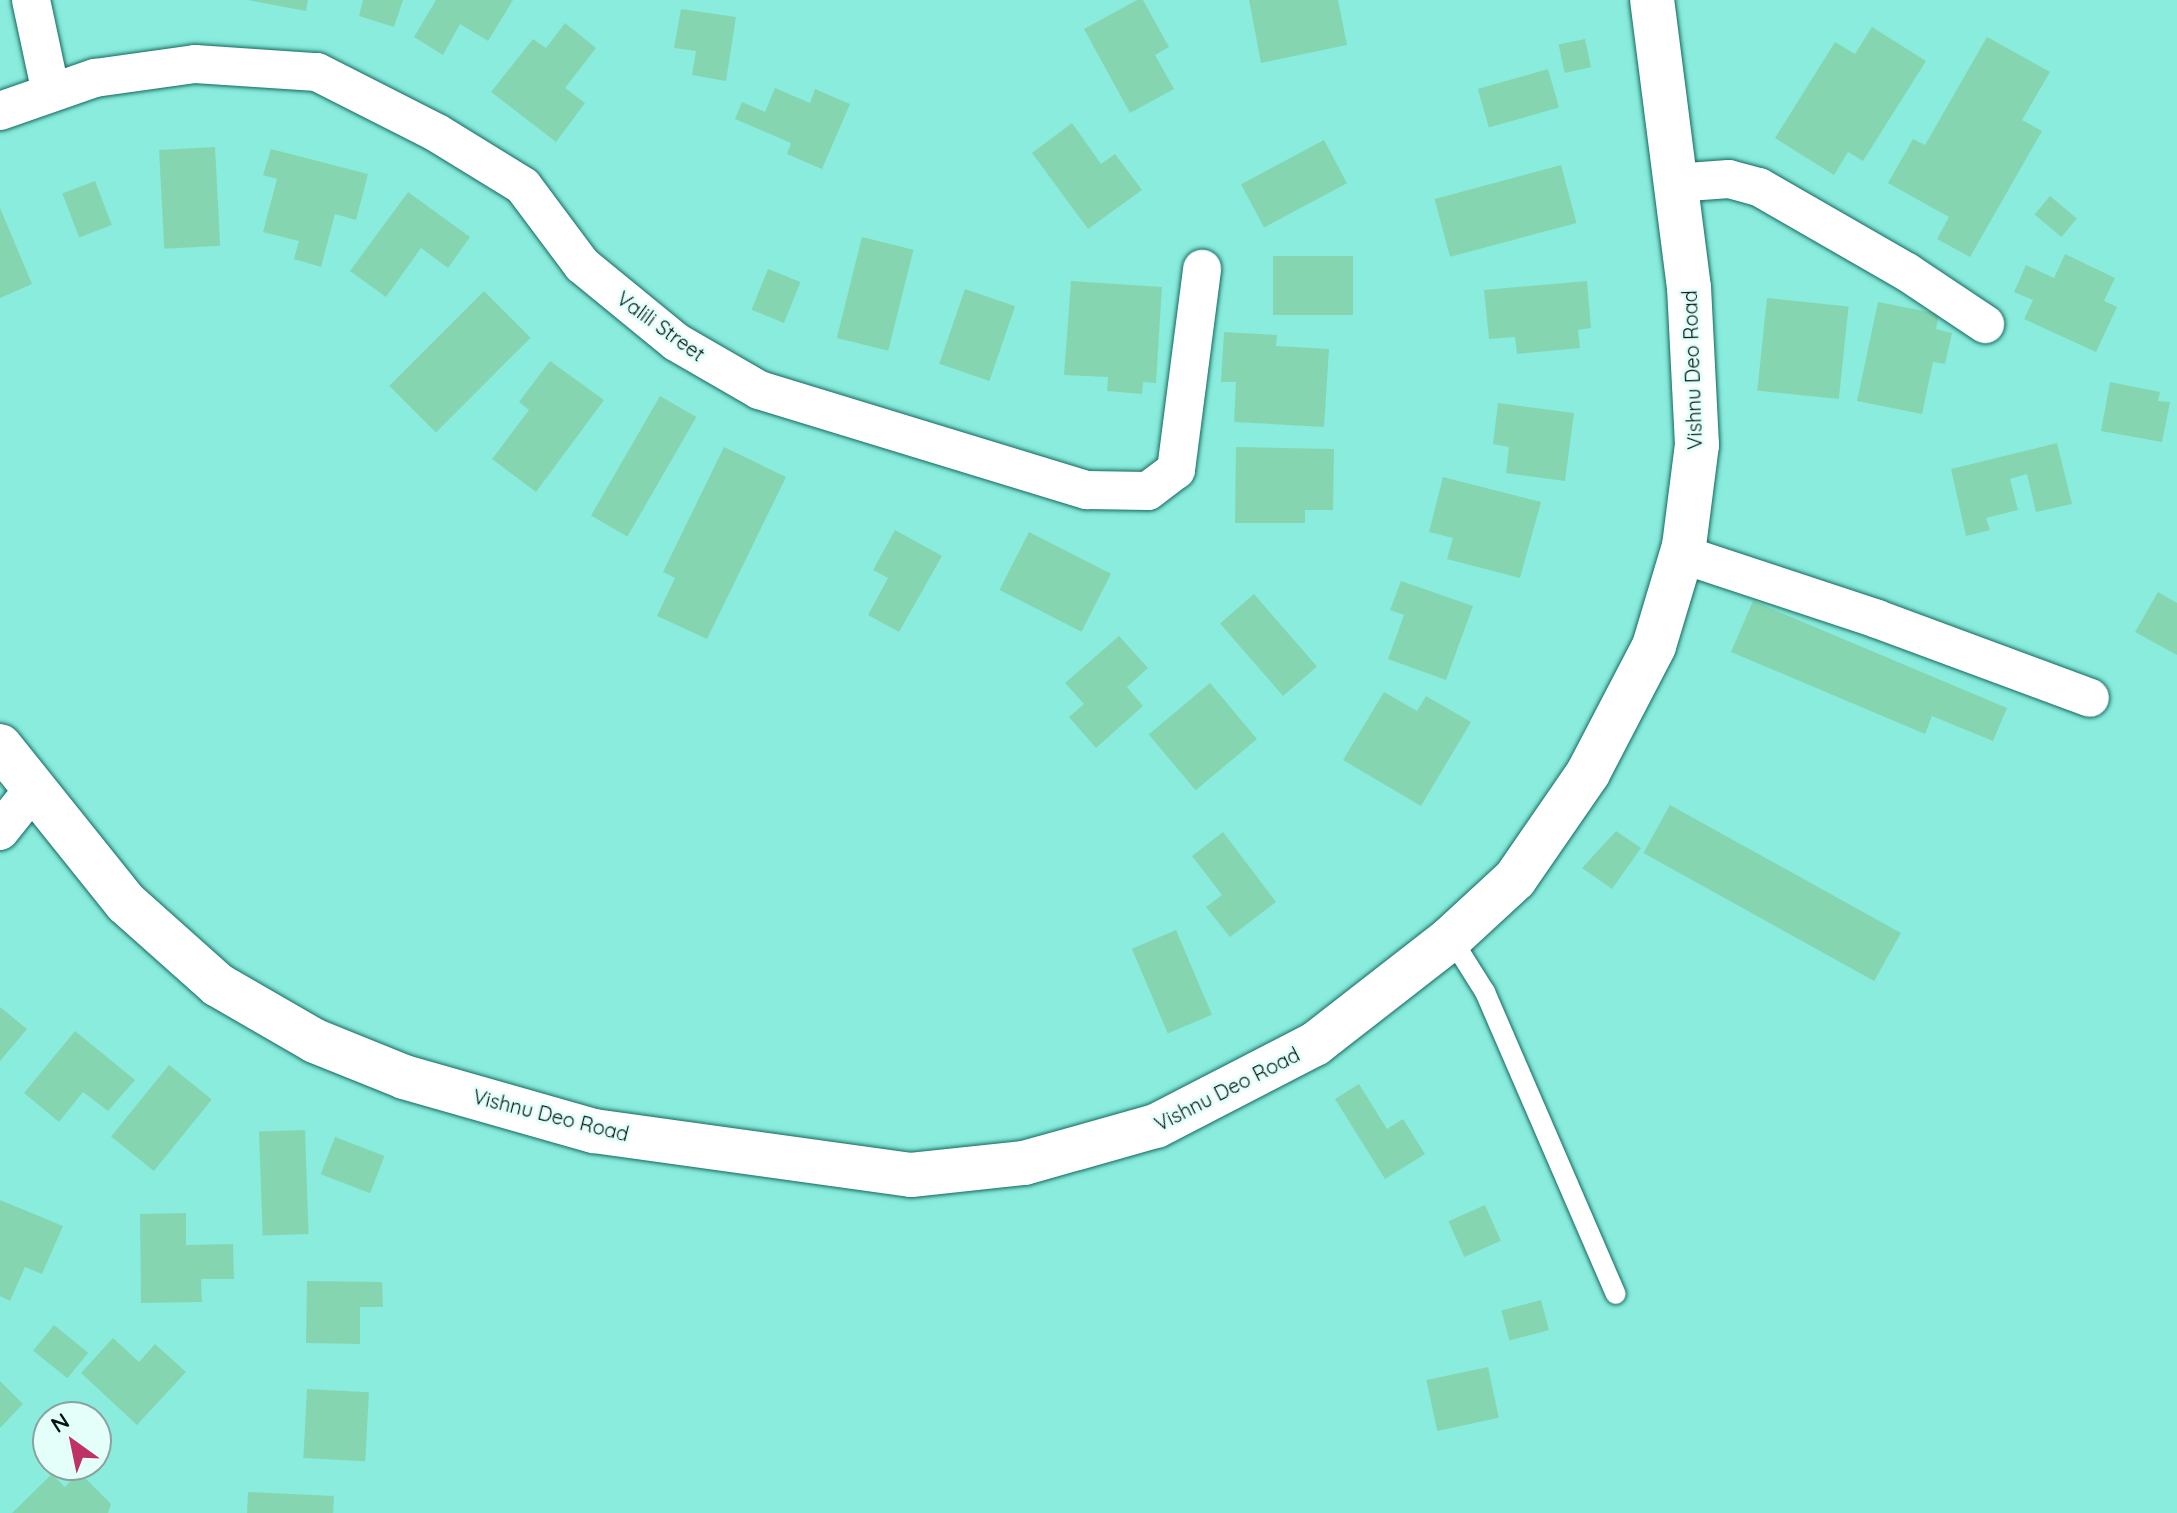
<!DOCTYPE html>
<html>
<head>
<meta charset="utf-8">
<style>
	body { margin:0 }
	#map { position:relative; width:2177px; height:1513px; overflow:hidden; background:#89ecdd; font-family:Quicksand,sans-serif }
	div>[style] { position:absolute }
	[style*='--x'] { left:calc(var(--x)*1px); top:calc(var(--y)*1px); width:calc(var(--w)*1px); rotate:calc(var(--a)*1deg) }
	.building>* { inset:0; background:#85d6b0; transform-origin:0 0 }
	.roads { filter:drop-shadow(0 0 2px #15695f) drop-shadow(0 0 2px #15695f) }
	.service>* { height:20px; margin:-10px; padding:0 10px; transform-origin:10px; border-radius:10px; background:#fff }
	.minor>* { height:38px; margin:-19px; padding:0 19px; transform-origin:19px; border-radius:19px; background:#fff }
	.tertiary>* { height:44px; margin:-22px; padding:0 22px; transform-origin:22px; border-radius:22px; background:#fff }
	span { translate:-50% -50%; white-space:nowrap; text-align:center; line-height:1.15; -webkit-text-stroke:6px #e4fffa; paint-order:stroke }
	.street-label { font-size:20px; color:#021613 }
	.north { position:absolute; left:32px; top:1401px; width:80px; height:80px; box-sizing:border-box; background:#e4fffa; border:2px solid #8aa29e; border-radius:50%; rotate:327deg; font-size:22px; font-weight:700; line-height:32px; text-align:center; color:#021613 }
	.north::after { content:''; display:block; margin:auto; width:28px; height:36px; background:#be3266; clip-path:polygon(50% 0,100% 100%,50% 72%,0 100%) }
</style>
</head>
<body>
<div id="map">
	<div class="building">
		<i style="clip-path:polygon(248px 0,308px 0,306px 11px)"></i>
		<i style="clip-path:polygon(363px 0,403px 0,394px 27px,359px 16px)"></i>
		<i style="clip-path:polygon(436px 0,513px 0,488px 41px,460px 24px,443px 55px,414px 37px)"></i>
		<i style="clip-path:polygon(1137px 0,1143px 0,1169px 47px,1155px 55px,1174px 89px,1130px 113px,1084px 29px)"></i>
		<i style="clip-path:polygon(1249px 0,1338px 0,1347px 45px,1261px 63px)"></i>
		<i style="clip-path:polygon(681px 9px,736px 17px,726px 81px,692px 75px,696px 51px,674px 48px)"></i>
		<i style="clip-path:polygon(565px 23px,596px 48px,565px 88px,585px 103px,556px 142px,491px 92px,533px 39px,546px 48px)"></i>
		<i style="clip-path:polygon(1872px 27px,1926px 61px,1863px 161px,1848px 152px,1834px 175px,1775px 138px,1835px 42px,1855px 54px)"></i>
		<i style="clip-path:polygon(1987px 37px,2050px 72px,2022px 120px,2042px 131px,1970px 257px,1937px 239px,1949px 217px,1888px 183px,1913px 139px,1925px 145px)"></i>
		<i style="left:1585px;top:39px;width:29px;height:27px;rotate:78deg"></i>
		<i style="left:1548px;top:69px;width:40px;height:73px;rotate:74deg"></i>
		<i style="clip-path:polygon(775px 88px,810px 103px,815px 89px,850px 104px,822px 169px,787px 154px,791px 143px,735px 119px,742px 102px,765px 112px)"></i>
		<i style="clip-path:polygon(1072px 123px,1101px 164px,1115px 154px,1142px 190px,1088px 229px,1032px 153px)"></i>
		<i style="left:1324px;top:140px;width:49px;height:94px;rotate:62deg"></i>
		<i style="left:215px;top:147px;width:99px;height:56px;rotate:87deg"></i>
		<i style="clip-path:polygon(271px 149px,368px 174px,356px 220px,335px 214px,321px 267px,294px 259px,299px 241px,263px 232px,277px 179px,263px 175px)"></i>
		<i style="left:1561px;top:165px;width:60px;height:131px;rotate:75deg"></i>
		<i style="left:95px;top:181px;width:47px;height:35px;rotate:69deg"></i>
		<i style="clip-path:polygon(408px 192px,470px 237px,448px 268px,421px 248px,386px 297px,350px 271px)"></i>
		<i style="left:2050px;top:196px;width:35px;height:24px;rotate:40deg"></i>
		<i style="clip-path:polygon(0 208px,32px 284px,0 298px)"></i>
		<i style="left:862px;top:237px;width:53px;height:104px;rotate:14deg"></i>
		<i style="clip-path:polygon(2065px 254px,2115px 278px,2104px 301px,2117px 307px,2096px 352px,2024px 319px,2033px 300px,2014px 292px,2026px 265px,2054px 278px)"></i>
		<i style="left:1273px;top:256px;width:80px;height:59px"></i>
		<i style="left:768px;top:269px;width:35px;height:44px;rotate:22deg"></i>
		<i style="clip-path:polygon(1071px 281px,1162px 287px,1156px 383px,1143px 382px,1142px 394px,1107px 391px,1108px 377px,1064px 375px)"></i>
		<i style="clip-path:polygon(1587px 281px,1591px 328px,1578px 330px,1580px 348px,1517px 354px,1515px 337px,1489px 339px,1484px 290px)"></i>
		<i style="left:965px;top:289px;width:53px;height:79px;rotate:19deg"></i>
		<i style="left:484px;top:291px;width:66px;height:134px;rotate:45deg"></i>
		<i style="left:1767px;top:298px;width:82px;height:93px;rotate:6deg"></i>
		<i style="clip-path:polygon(1878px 302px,1939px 314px,1936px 329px,1952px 333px,1945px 364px,1933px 362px,1922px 414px,1857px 401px)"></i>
		<i style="clip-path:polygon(1224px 332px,1277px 335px,1276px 346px,1329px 349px,1324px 427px,1234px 422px,1236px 382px,1221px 382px)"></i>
		<i style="clip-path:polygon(550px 361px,604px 400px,536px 492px,492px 459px,529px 410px,519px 402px)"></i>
		<i style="clip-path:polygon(2110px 382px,2160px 392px,2158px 401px,2170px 402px,2162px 442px,2101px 431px)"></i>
		<i style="left:660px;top:396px;width:42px;height:138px;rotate:30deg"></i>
		<i style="clip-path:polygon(1498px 403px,1574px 413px,1565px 481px,1506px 473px,1509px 447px,1493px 444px)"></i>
		<i style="clip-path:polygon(2057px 443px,2072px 504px,2036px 512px,2027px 474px,2010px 479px,2018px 510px,1986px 518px,1990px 530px,1966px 536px,1951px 469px)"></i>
		<i style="clip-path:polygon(724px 447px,786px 477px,707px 639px,657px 616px,675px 578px,663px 572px)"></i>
		<i style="clip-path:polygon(1236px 447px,1334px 449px,1333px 510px,1305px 510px,1305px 523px,1235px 523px)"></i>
		<i style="clip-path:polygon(1443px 477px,1541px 502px,1520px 578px,1447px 559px,1453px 538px,1429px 532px)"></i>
		<i style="clip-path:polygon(895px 530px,942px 556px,899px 632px,868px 615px,888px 578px,873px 570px)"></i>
		<i style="left:1029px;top:532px;width:92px;height:65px;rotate:27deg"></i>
		<i style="clip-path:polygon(1401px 581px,1473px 606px,1446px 680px,1388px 659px,1404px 615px,1390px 610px)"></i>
		<i style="clip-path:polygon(2158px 592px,2177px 603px,2177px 655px,2135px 632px)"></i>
		<i style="left:1254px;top:594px;width:96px;height:45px;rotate:49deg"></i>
		<i style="clip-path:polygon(1753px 601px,2007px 708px,1993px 741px,1932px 716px,1925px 734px,1731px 652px)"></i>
		<i style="clip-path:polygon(1119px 636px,1148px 668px,1127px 687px,1143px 706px,1096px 748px,1069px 717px,1084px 704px,1065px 683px)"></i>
		<i style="left:1210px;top:683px;width:73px;height:80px;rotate:50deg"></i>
		<i style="clip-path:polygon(1384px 692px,1417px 711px,1426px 696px,1471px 722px,1421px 806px,1343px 760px)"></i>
		<i style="left:1670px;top:805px;width:264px;height:55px;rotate:29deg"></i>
		<i style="clip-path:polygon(1616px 831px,1641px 848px,1612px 889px,1582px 868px)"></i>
		<i style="clip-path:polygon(1223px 832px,1276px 902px,1230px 937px,1206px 907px,1222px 895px,1192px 856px)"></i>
		<i style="left:1176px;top:930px;width:92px;height:48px;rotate:67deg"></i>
		<i style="clip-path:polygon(0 1007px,27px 1029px,0 1061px)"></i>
		<i style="clip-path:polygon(75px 1031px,135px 1080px,108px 1111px,83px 1092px,59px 1122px,24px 1093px)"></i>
		<i style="left:169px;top:1065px;width:55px;height:92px;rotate:39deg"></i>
		<i style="clip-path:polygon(1359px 1084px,1387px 1129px,1403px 1119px,1425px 1154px,1385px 1179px,1335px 1099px)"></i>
		<i style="left:305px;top:1130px;width:104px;height:46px;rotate:88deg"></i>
		<i style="left:335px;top:1137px;width:53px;height:40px;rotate:21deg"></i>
		<i style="clip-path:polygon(0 1200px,63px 1226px,42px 1274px,25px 1267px,10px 1301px,0 1296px)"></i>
		<i style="left:1485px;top:1205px;width:39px;height:40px;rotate:66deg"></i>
		<i style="clip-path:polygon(186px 1213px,186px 1245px,233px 1244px,234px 1279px,201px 1279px,202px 1302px,141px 1303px,140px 1214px)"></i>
		<i style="clip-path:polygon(307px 1281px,382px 1282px,383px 1307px,360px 1307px,360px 1344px,306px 1343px)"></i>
		<i style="left:1541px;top:1300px;width:31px;height:41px;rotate:75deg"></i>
		<i style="left:54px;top:1325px;width:44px;height:33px;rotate:39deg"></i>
		<i style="clip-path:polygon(113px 1338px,139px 1362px,155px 1344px,186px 1372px,137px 1425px,81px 1373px)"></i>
		<i style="left:1488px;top:1367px;width:52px;height:63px;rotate:78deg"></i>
		<i style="clip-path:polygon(0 1381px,23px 1404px,0 1428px)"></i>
		<i style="left:307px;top:1389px;width:62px;height:69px;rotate:3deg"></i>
		<i style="clip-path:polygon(79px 1472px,111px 1504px,108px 1513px,12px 1513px,52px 1474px,65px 1487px)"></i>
		<i style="clip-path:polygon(248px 1492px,334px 1496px,333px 1513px,247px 1513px)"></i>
	</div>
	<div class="roads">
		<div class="service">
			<i style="--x:1451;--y:938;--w:64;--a:57.8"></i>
			<i style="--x:1485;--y:992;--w:329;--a:66.6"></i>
		</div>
		<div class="minor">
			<i style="--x:31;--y:0;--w:95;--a:77.9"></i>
			<i style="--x:0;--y:111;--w:101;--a:-19.2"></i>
			<i style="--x:95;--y:78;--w:101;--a:-8"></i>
			<i style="--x:195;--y:64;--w:122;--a:3.8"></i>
			<i style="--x:317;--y:72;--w:135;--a:26.9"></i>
			<i style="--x:437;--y:133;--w:101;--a:31.6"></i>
			<i style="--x:523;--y:186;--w:99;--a:53.2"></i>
			<i style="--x:582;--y:265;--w:122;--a:39.3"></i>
			<i style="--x:676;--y:342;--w:96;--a:30"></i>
			<i style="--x:759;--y:390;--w:343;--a:17"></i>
			<i style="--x:1087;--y:490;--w:61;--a:0.9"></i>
			<i style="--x:1148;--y:491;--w:35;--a:-37"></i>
			<i style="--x:1176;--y:470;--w:203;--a:-82.6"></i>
			<i style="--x:1674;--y:183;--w:55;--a:-4.2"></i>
			<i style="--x:1729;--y:179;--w:31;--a:15"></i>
			<i style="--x:1759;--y:187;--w:171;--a:29.9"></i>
			<i style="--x:1907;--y:272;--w:94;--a:33.7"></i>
			<i style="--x:1681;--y:554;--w:206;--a:18.3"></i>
			<i style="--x:1877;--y:619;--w:227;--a:20.3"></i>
			<i style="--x:0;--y:831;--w:56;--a:-51.5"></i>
		</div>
		<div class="tertiary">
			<i style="--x:0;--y:746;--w:201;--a:51.3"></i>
			<i style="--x:126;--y:903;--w:123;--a:41.7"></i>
			<i style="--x:218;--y:985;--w:112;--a:30"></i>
			<i style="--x:315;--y:1041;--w:96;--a:22"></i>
			<i style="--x:404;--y:1077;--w:198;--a:15.9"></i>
			<i style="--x:594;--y:1131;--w:320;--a:7.9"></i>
			<i style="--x:911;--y:1175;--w:114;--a:-6.1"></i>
			<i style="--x:1024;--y:1163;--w:137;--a:-15.7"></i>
			<i style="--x:1156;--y:1126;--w:179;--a:-27.3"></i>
			<i style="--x:1315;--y:1044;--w:172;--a:-37.9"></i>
			<i style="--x:1451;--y:938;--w:87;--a:-42.7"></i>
			<i style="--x:1515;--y:879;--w:129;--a:-55.4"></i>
			<i style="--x:1588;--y:773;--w:143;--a:-62.5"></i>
			<i style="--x:1654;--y:646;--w:104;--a:-73.3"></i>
			<i style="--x:1684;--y:546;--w:102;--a:-82.7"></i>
			<i style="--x:1697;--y:445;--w:157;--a:-92.9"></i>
			<i style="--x:1689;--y:288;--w:290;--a:-97.3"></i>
		</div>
	</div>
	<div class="street-label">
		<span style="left:661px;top:326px;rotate:36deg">Valili Street</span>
		<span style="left:1692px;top:370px;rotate:-92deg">Vishnu Deo Road</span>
		<span style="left:1227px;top:1089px;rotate:-27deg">Vishnu Deo Road</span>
		<span style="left:551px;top:1115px;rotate:14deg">Vishnu Deo Road</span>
	</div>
	<div class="north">N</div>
</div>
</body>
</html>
